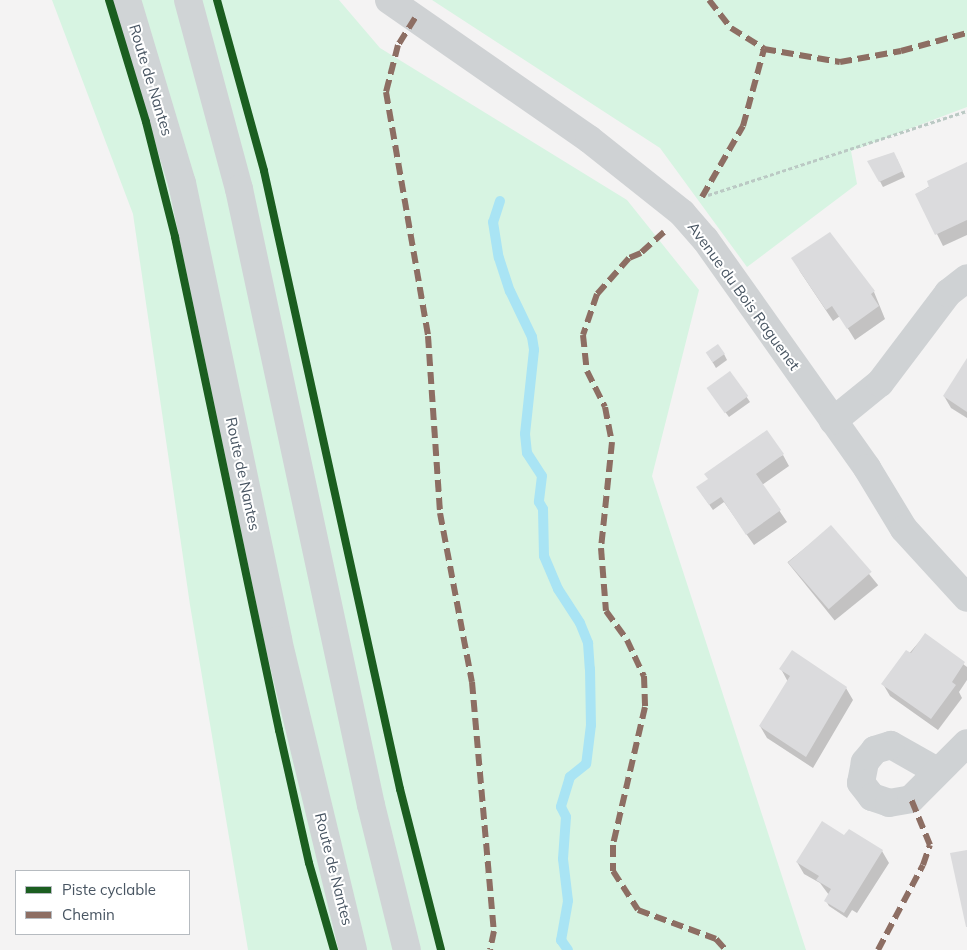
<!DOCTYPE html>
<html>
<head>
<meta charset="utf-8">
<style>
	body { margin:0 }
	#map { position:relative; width:967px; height:950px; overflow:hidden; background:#f4f3f3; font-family:Mulish,sans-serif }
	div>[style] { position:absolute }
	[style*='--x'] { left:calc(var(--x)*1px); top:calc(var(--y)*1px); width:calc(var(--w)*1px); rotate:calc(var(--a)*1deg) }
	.green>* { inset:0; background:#d7f4e2 }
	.shadow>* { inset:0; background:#0003; transform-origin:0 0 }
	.stream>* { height:10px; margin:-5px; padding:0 5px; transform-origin:5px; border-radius:5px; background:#a9e4f4 }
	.building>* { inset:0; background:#dbdbdd; transform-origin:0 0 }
	.path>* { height:3px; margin-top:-1.5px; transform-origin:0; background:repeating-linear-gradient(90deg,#bbc9c4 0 4px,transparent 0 6.5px) }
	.minor>* { height:28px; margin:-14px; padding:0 14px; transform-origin:14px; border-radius:14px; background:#cfd2d4 }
	.secondary>* { height:28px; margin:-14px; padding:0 14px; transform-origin:14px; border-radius:14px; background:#d0d4d6 }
	.quiet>* { height:6px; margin-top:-3px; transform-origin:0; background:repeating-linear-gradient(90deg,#8d6e63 0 12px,transparent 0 18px) }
	.cycleway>* { height:8px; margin:-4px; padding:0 4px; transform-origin:4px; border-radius:4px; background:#1b5e20 }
	span { translate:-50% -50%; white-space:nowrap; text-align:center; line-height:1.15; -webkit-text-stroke:4px #fff; paint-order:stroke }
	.street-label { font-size:15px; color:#485562 }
	.legend { position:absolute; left:15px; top:870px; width:175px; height:65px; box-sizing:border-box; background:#fff; border:1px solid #b6bbc0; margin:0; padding:6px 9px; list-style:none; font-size:15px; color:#485562 }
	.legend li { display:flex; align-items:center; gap:10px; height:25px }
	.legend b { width:25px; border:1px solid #b6bbc0 }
</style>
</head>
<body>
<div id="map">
	<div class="green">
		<i style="clip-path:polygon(52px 0,339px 0,380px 48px,627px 200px,699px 290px,652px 476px,806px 950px,248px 950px,190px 605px,133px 214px)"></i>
		<i style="clip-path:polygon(432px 0,967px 0,967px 107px,851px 151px,857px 184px,747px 267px,660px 148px)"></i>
	</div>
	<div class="shadow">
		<i style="clip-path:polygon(897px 159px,905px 177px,883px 187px,869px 161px)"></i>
		<i style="clip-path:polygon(967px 163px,967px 235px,943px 246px,917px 194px)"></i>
		<i style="clip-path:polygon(799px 270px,874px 292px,885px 319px,855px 340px,840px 316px,833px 321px)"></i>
		<i style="clip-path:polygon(707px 353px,724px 354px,727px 360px,716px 368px)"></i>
		<i style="clip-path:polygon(967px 360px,967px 418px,951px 408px,944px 396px)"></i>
		<i style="clip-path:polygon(730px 372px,750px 402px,729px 417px,711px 393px)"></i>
		<i style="clip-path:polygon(783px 455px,789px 466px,762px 485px,787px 522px,754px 545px,724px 502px,713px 510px,701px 493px)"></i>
		<i style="left:831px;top:527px;width:75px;height:56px;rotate:51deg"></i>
		<i style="clip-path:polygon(925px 635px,967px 667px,967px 680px,959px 692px,962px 698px,938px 730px,890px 696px,883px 684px)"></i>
		<i style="clip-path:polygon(781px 669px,846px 688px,853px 700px,813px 768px,767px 738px,760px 726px,788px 682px)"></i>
		<i style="clip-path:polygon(845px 837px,882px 851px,889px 863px,857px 913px,852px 910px,847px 918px,829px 906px,826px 901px,829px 895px,820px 883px,804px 874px,797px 862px)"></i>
	</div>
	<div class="stream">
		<i style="--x:500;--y:201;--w:22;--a:108"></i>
		<i style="--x:493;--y:222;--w:36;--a:81"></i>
		<i style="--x:499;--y:258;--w:35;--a:72"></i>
		<i style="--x:510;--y:291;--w:51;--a:64.4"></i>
		<i style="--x:532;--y:337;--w:13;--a:81"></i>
		<i style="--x:534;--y:350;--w:84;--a:96.1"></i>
		<i style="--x:525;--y:434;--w:19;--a:84"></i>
		<i style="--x:527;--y:453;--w:27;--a:57"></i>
		<i style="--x:542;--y:476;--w:26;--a:97"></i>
		<i style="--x:539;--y:502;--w:8;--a:60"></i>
		<i style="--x:543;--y:509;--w:47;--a:88.8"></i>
		<i style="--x:544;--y:556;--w:36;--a:67"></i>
		<i style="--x:558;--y:589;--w:40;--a:57.1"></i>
		<i style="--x:580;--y:623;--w:22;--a:68"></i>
		<i style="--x:588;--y:643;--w:26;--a:86"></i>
		<i style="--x:590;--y:669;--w:56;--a:89"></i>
		<i style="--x:591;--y:725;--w:39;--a:97"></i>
		<i style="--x:586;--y:764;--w:21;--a:141"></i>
		<i style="--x:570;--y:777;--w:31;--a:107"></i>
		<i style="--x:561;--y:807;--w:11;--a:63"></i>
		<i style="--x:566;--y:817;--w:42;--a:94.1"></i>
		<i style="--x:563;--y:859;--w:42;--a:83.2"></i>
		<i style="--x:568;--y:901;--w:40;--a:100"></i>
		<i style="--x:561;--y:940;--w:12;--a:55"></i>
	</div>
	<div class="building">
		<i style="clip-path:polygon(894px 152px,903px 171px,879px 182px,867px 161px)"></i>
		<i style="clip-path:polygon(967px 162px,967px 220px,935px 235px,915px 194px,929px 187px,927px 181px)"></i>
		<i style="clip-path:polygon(830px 232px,875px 291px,871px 294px,879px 306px,847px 329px,832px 306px,826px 310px,791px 258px)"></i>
		<i style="left:718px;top:344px;width:12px;height:15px;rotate:55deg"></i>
		<i style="clip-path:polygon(967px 358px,967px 412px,943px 396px)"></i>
		<i style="left:730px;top:371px;width:31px;height:29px;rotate:54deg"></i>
		<i style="clip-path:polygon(767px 430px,784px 454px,756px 474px,781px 510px,746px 535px,721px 497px,709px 505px,696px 487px,708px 479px,704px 474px)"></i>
		<i style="left:831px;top:525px;width:62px;height:57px;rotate:49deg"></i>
		<i style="clip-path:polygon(925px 633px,965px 662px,952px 682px,956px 685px,931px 719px,881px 684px,906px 650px,911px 653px)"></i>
		<i style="clip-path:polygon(792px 650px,847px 687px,806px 757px,759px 726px,790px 676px,779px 669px)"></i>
		<i style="clip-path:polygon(822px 821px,844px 835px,849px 829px,883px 850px,844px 913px,824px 901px,831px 889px,816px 880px,819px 876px,796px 862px)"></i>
		<i style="clip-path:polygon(967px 850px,967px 927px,966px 927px,950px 853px)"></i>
	</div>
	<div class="path">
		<i style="--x:708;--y:195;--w:272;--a:-18"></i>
	</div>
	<div class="minor">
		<i style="--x:389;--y:0;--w:244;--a:34.8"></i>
		<i style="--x:589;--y:139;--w:119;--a:38.5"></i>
		<i style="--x:682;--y:213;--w:35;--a:49"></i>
		<i style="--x:705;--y:239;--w:281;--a:54.7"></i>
		<i style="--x:867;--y:468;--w:71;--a:58.8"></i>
		<i style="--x:904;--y:529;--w:93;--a:47.6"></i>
		<i style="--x:833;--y:421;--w:60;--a:-39"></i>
		<i style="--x:880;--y:383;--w:113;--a:-52.9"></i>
		<i style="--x:948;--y:293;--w:24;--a:-38"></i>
		<i style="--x:937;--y:771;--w:53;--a:-150.5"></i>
		<i style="--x:891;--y:745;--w:17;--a:163"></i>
		<i style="--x:875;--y:750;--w:16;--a:130"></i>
		<i style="--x:865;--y:762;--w:21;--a:101"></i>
		<i style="--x:861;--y:783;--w:18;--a:52"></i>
		<i style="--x:872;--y:797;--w:18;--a:19"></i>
		<i style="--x:889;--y:803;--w:22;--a:-10"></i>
		<i style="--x:911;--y:799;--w:79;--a:-45"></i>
	</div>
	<div class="secondary">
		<i style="--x:127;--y:0;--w:191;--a:73.3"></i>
		<i style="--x:182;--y:183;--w:467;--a:78.1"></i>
		<i style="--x:278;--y:640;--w:319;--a:76.4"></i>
		<i style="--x:188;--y:0;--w:196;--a:74.9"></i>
		<i style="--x:239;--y:189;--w:630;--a:77.91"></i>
		<i style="--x:371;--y:805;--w:149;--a:76.1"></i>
	</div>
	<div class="quiet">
		<i style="--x:709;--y:0;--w:36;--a:52"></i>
		<i style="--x:731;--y:28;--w:39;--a:32"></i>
		<i style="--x:764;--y:49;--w:77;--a:9.7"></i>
		<i style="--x:840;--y:62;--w:62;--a:-10.2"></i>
		<i style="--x:901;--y:51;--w:68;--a:-15.3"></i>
		<i style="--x:415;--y:18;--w:32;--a:122"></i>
		<i style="--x:398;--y:45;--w:49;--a:104.3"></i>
		<i style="--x:386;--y:92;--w:248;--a:80.2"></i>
		<i style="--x:428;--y:336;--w:177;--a:86.1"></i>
		<i style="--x:440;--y:513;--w:172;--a:79.3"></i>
		<i style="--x:472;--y:682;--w:250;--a:85"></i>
		<i style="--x:494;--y:931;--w:19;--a:102"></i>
		<i style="--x:702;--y:197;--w:82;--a:-60"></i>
		<i style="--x:743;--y:126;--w:80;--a:-74.7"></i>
		<i style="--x:664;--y:232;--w:31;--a:138"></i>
		<i style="--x:641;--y:253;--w:13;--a:157"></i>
		<i style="--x:629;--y:258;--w:48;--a:131.6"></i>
		<i style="--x:597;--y:294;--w:43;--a:108.9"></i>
		<i style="--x:583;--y:335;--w:36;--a:84"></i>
		<i style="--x:587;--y:371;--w:40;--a:63.4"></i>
		<i style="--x:605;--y:407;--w:36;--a:79"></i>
		<i style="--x:612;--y:442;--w:107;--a:95.9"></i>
		<i style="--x:601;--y:548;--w:63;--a:85.5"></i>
		<i style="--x:606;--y:611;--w:36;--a:54"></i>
		<i style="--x:627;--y:640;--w:40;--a:65"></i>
		<i style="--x:644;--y:676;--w:31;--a:88"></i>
		<i style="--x:645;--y:707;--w:142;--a:103.1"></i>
		<i style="--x:613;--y:845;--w:26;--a:90"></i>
		<i style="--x:613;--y:871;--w:46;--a:57.3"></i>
		<i style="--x:638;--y:910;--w:83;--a:20.4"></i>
		<i style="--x:716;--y:939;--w:15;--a:48"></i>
		<i style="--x:878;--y:950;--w:96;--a:-62.1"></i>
		<i style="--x:923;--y:865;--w:21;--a:-71"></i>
		<i style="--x:930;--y:845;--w:50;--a:-112.4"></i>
	</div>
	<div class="cycleway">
		<i style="--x:109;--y:0;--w:127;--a:73.1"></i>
		<i style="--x:146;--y:122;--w:119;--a:75.8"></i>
		<i style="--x:175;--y:237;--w:504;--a:78.09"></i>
		<i style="--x:279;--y:730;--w:136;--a:77.3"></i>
		<i style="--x:309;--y:863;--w:91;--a:74"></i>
		<i style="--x:217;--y:0;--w:177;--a:74.6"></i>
		<i style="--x:264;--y:171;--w:633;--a:77.59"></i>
		<i style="--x:400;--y:789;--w:166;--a:75.7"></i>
	</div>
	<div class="street-label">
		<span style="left:151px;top:80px;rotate:73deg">Route de Nantes</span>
		<span style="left:744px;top:296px;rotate:54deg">Avenue du Bois Raguenet</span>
		<span style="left:243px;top:474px;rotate:78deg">Route de Nantes</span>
		<span style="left:334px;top:869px;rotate:76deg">Route de Nantes</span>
	</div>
	<ul class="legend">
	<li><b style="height:6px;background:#1b5e20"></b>Piste cyclable</li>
	<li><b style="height:6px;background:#8d6e63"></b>Chemin</li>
	</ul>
</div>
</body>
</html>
